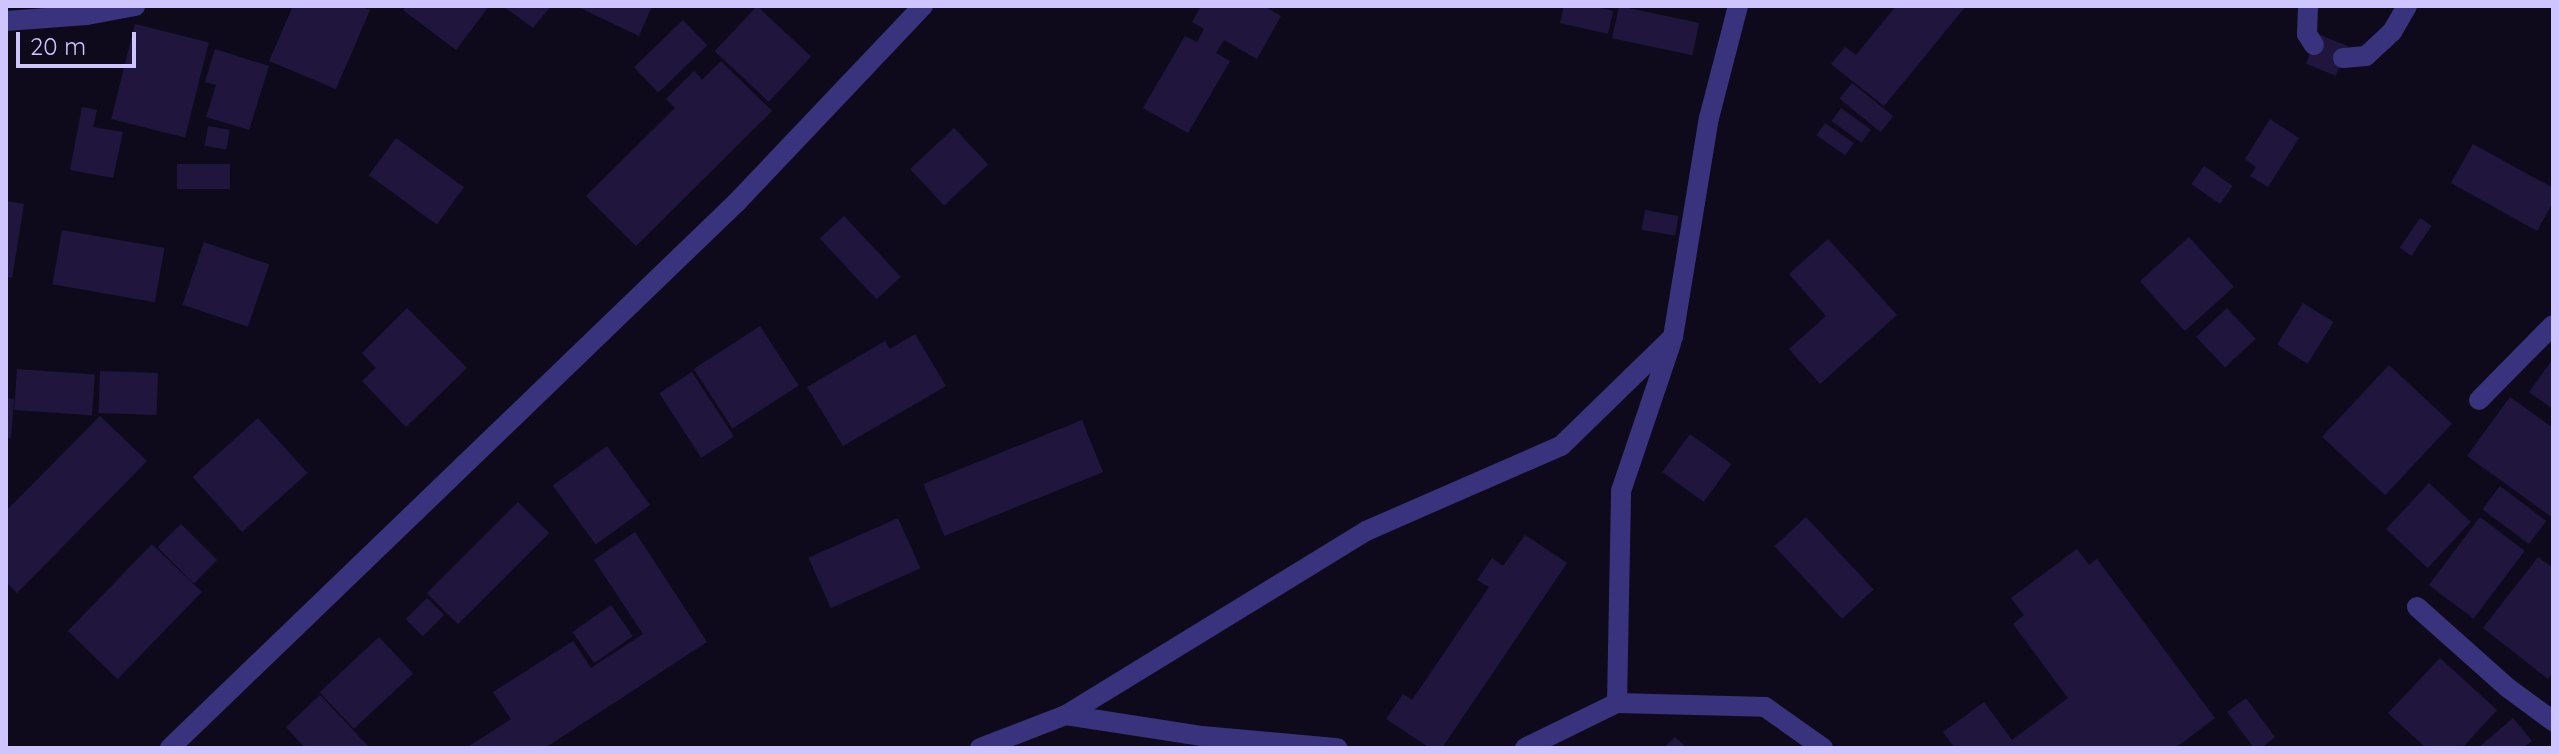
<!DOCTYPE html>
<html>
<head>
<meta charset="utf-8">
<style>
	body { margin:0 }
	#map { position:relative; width:2559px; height:754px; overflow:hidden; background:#0e0a1c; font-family:Quicksand,sans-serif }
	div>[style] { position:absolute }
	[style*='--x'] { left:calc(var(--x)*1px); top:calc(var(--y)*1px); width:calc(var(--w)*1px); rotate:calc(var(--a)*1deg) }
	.building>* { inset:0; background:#20163d; transform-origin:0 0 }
	.service>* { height:20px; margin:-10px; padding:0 10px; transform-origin:10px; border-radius:10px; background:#39337d }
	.minor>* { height:20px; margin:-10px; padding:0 10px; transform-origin:10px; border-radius:10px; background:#39337d }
	.tertiary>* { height:20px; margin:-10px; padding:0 10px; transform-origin:10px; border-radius:10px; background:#39337d }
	span { translate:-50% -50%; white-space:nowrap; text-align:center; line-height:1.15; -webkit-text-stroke:6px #0e0a1c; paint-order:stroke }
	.frame { position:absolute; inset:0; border:8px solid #cec5ff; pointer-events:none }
	.scale { position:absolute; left:16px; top:32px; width:120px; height:36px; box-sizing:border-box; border:4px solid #cec5ff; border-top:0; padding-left:10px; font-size:24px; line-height:28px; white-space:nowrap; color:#cec5ff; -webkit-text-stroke:6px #0e0a1c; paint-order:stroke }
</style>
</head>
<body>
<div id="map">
	<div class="building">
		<i style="clip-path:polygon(293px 6px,360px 6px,370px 10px,336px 89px,269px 61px)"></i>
		<i style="clip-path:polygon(406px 6px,489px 6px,456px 50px,403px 10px)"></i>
		<i style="clip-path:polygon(503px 6px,551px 6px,533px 28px)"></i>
		<i style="clip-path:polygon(576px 6px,652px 6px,639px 36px)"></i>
		<i style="left:757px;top:6px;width:74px;height:62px;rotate:43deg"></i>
		<i style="clip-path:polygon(1201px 6px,1264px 6px,1281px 16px,1257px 59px,1224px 40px,1216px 53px,1230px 61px,1188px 133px,1143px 108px,1185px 36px,1197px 42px,1204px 29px,1192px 22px)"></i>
		<i style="clip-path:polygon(1564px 6px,1592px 6px,1613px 11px,1608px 34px,1560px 23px)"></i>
		<i style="left:1619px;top:6px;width:82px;height:33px;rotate:12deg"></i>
		<i style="clip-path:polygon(1896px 6px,1966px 6px,1884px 106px,1831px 64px,1845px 47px,1856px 55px)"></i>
		<i style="left:683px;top:20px;width:35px;height:68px;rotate:46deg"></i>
		<i style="left:135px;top:24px;width:76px;height:98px;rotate:14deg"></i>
		<i style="left:2318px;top:34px;width:32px;height:32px;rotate:22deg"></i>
		<i style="clip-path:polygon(215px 49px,269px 66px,249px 130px,206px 117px,216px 85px,205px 82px)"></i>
		<i style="clip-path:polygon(721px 61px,772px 111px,636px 246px,586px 196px,675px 108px,666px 99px,694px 71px,702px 80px)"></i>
		<i style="left:1852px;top:83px;width:53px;height:20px;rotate:39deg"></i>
		<i style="clip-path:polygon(82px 107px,97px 110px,93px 127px,123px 132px,113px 178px,70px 170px)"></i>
		<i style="left:1841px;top:108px;width:37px;height:16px;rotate:36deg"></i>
		<i style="clip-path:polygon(2270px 119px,2299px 138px,2268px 187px,2250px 176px,2256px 167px,2245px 159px)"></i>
		<i style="left:1825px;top:123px;width:35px;height:15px;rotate:35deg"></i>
		<i style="left:208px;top:126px;width:22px;height:20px;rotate:10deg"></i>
		<i style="left:954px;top:128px;width:50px;height:60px;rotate:47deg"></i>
		<i style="left:396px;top:138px;width:84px;height:46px;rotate:36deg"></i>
		<i style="clip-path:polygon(2473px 144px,2553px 188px,2553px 202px,2537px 231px,2451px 183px)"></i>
		<i style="left:177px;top:164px;width:53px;height:25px"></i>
		<i style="left:2204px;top:166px;width:35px;height:22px;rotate:35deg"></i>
		<i style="clip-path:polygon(6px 201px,24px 204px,12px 278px,6px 277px)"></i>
		<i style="left:1645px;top:210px;width:34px;height:20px;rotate:10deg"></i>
		<i style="left:844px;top:216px;width:83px;height:33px;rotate:47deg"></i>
		<i style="left:2420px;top:218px;width:14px;height:36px;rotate:34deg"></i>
		<i style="left:62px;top:230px;width:104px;height:55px;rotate:10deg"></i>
		<i style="left:2189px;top:237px;width:67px;height:66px;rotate:48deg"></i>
		<i style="clip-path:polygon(1828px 239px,1897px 315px,1820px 384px,1789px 349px,1826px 316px,1789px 274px)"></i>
		<i style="left:204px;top:242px;width:69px;height:66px;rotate:19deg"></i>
		<i style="left:2303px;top:303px;width:36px;height:49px;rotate:32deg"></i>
		<i style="clip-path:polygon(407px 308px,467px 368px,406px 427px,362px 381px,376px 368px,362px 353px)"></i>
		<i style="left:2227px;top:308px;width:42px;height:42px;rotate:47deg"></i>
		<i style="left:760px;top:326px;width:71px;height:79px;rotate:57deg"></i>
		<i style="clip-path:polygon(915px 334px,946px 386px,843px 446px,807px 387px,885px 341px,890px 349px)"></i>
		<i style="clip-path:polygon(2553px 359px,2553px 409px,2529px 392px)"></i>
		<i style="left:2389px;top:365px;width:86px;height:98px;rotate:43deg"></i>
		<i style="left:17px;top:369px;width:78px;height:41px;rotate:4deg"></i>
		<i style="left:100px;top:371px;width:58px;height:42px;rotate:2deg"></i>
		<i style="left:692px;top:372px;width:77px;height:39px;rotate:57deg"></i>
		<i style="clip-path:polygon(2510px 397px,2553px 428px,2553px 518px,2467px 456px)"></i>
		<i style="clip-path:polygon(6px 398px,14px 399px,11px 438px,6px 437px)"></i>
		<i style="clip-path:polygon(100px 416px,147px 461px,17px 593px,6px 582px,6px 511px)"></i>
		<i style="left:258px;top:418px;width:74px;height:88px;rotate:48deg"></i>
		<i style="left:1082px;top:420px;width:56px;height:171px;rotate:68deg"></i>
		<i style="left:1690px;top:434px;width:51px;height:47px;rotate:36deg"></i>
		<i style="left:607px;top:446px;width:73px;height:67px;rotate:54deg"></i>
		<i style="left:2429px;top:483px;width:57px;height:63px;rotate:43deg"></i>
		<i style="left:2500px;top:486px;width:58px;height:29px;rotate:37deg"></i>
		<i style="left:518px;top:502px;width:44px;height:129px;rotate:45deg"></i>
		<i style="left:1806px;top:517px;width:99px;height:43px;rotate:47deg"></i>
		<i style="left:2480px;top:517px;width:56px;height:85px;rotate:37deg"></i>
		<i style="left:898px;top:518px;width:55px;height:98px;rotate:66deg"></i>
		<i style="left:181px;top:524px;width:51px;height:33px;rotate:45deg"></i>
		<i style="clip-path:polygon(635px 532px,707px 642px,545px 748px,466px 748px,511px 719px,493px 692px,573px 641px,591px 668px,643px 634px,594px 560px)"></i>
		<i style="clip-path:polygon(1525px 535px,1567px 563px,1442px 748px,1430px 748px,1386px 719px,1403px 694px,1412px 700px,1489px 587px,1477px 580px,1492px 558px,1503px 566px)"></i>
		<i style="left:152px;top:544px;width:69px;height:121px;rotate:44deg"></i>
		<i style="clip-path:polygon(2077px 549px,2089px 565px,2097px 559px,2215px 718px,2175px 748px,1955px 748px,1943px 732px,1984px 702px,2012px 740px,2068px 698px,2013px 624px,2024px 615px,2011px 598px)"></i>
		<i style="clip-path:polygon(2538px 557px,2553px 568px,2553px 672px,2548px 679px,2483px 628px)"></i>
		<i style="left:427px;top:598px;width:24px;height:30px;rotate:45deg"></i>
		<i style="left:611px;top:605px;width:38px;height:47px;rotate:55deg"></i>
		<i style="left:379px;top:637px;width:50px;height:81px;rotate:47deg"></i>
		<i style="clip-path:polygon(2440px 658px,2497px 710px,2462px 748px,2426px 748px,2388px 713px)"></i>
		<i style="clip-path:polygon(320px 695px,370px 748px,305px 748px,286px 727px)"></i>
		<i style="clip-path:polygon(2246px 698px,2275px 737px,2261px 748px,2254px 748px,2227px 712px)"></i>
		<i style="clip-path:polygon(2513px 718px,2532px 741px,2523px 748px,2478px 748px)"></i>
		<i style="clip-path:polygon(1675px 737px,1687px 748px,1664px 748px)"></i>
	</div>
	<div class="service">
		<i style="--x:2308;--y:6;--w:28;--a:92"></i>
		<i style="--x:2307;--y:34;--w:13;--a:58"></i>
		<i style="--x:2343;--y:58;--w:23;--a:-5"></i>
		<i style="--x:2366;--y:56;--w:35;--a:-43"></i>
		<i style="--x:2392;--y:32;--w:30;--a:-60"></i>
	</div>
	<div class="minor">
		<i style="--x:6;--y:21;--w:81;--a:-4.2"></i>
		<i style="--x:87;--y:15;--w:49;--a:-10.6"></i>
		<i style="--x:2479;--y:400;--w:105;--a:-45.4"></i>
		<i style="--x:2417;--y:607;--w:122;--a:41.7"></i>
		<i style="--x:2508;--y:688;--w:56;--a:36.3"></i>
		<i style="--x:1617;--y:703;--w:212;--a:-88.9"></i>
		<i style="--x:1621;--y:491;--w:156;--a:-71.3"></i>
		<i style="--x:1066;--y:715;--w:138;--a:8.8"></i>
		<i style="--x:1202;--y:736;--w:136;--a:5.1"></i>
		<i style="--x:980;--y:748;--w:92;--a:-21"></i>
		<i style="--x:1066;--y:715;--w:352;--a:-31.5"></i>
		<i style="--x:1366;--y:531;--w:213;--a:-23.6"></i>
		<i style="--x:1561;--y:446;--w:156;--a:-44.2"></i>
		<i style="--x:1673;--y:337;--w:222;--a:-80.7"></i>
		<i style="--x:1709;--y:118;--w:116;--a:-75.5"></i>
		<i style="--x:1525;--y:748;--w:102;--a:-26.1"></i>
		<i style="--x:1617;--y:703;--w:148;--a:1.5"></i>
		<i style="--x:1765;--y:707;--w:71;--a:35.3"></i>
	</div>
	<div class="tertiary">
		<i style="--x:170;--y:748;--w:786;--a:-43.92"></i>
		<i style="--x:736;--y:203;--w:272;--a:-46.5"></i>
	</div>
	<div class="frame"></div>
	<div class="scale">20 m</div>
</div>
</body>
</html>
